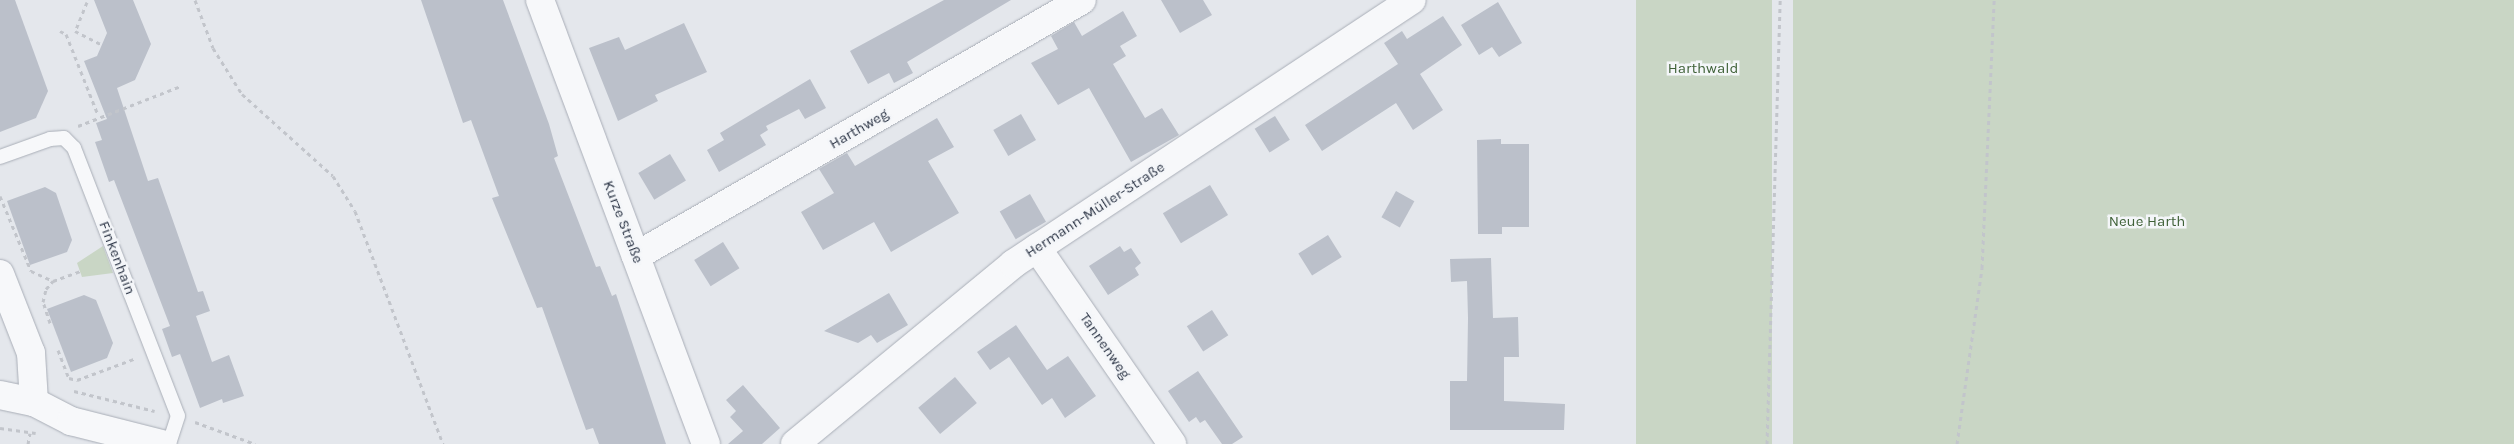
<!DOCTYPE html>
<html>
<head>
<meta charset="utf-8">
<style>
	body { margin:0 }
	#map { position:relative; width:2514px; height:444px; overflow:hidden; background:#e4e7ec; font-family:Karla,sans-serif }
	div>[style] { position:absolute }
	[style*='--x'] { left:calc(var(--x)*1px); top:calc(var(--y)*1px); width:calc(var(--w)*1px); rotate:calc(var(--a)*1deg) }
	.green>* { inset:0; background:#c9d6c5; transform-origin:0 0 }
	.building>* { inset:0; background:#bbc0ca; transform-origin:0 0 }
	.path>* { height:3px; margin-top:-1.5px; transform-origin:0; background:repeating-linear-gradient(90deg,#c2c5cb 0 4px,transparent 0 8px) }
	.roads { filter:drop-shadow(0 0 1px #a9aeb7) drop-shadow(0 0 1px #a9aeb7) }
	.service>* { height:14px; margin:-7px; padding:0 7px; transform-origin:7px; border-radius:7px; background:#f7f8fa }
	.minor>* { height:28px; margin:-14px; padding:0 14px; transform-origin:14px; border-radius:14px; background:#f7f8fa }
	span { translate:-50% -50%; white-space:nowrap; text-align:center; line-height:1.15; -webkit-text-stroke:5px #f4f6f9; paint-order:stroke }
	.park-label { font-size:15px; color:#3f6138 }
	.street-label { font-size:15px; color:#2b3445 }
</style>
</head>
<body>
<div id="map">
	<div class="green">
		<i style="left:1636px;top:0;width:136px;height:444px"></i>
		<i style="left:1793px;top:0;width:721px;height:444px"></i>
		<i style="clip-path:polygon(103px 246px,113px 273px,82px 277px,77px 263px)"></i>
	</div>
	<div class="building">
		<i style="clip-path:polygon(0 0,15px 0,48px 91px,36px 118px,0 132px)"></i>
		<i style="clip-path:polygon(94px 0,133px 0,151px 44px,135px 80px,117px 88px,148px 181px,158px 178px,198px 292px,203px 291px,210px 311px,196px 316px,212px 362px,229px 355px,244px 396px,223px 403px,222px 399px,200px 408px,180px 354px,172px 357px,162px 329px,170px 326px,114px 180px,109px 182px,95px 142px,102px 140px,96px 123px,107px 119px,84px 61px,97px 56px,107px 33px)"></i>
		<i style="clip-path:polygon(421px 0,503px 0,549px 124px,558px 156px,554px 158px,596px 267px,600px 266px,612px 296px,616px 294px,666px 444px,599px 444px,593px 428px,586px 430px,542px 307px,537px 308px,492px 198px,499px 196px,471px 120px,463px 123px)"></i>
		<i style="clip-path:polygon(944px 0,1011px 0,907px 62px,913px 73px,894px 83px,889px 73px,868px 84px,850px 51px)"></i>
		<i style="clip-path:polygon(1161px 0,1203px 0,1212px 15px,1180px 33px)"></i>
		<i style="clip-path:polygon(1498px 2px,1522px 43px,1499px 57px,1492px 47px,1479px 55px,1461px 25px)"></i>
		<i style="clip-path:polygon(1123px 11px,1137px 36px,1120px 46px,1126px 56px,1113px 64px,1145px 118px,1162px 108px,1179px 135px,1131px 162px,1089px 88px,1058px 105px,1031px 63px,1058px 49px,1051px 36px,1074px 22px,1082px 36px)"></i>
		<i style="clip-path:polygon(1443px 16px,1462px 45px,1420px 74px,1443px 110px,1413px 130px,1396px 103px,1322px 151px,1305px 125px,1398px 64px,1384px 43px,1402px 31px,1407px 39px)"></i>
		<i style="clip-path:polygon(684px 23px,707px 72px,655px 95px,658px 101px,618px 121px,589px 48px,619px 37px,625px 50px)"></i>
		<i style="clip-path:polygon(810px 79px,826px 108px,805px 119px,799px 109px,766px 126px,768px 130px,760px 135px,766px 145px,719px 172px,707px 150px,724px 140px,720px 133px)"></i>
		<i style="left:1021px;top:114px;width:30px;height:32px;rotate:60deg"></i>
		<i style="left:1275px;top:116px;width:28px;height:24px;rotate:58deg"></i>
		<i style="clip-path:polygon(937px 118px,954px 147px,928px 161px,959px 213px,891px 252px,874px 222px,823px 250px,801px 212px,834px 193px,819px 169px,847px 153px,855px 166px)"></i>
		<i style="clip-path:polygon(1501px 139px,1501px 144px,1529px 144px,1529px 227px,1502px 227px,1502px 234px,1478px 234px,1477px 140px)"></i>
		<i style="left:670px;top:154px;width:31px;height:37px;rotate:59deg"></i>
		<i style="left:1210px;top:185px;width:35px;height:55px;rotate:59deg"></i>
		<i style="clip-path:polygon(45px 187px,56px 193px,72px 240px,67px 252px,30px 265px,7px 201px)"></i>
		<i style="left:1396px;top:191px;width:21px;height:30px;rotate:29deg"></i>
		<i style="left:1030px;top:194px;width:32px;height:35px;rotate:60deg"></i>
		<i style="left:1328px;top:235px;width:26px;height:35px;rotate:58deg"></i>
		<i style="left:723px;top:242px;width:31px;height:34px;rotate:58deg"></i>
		<i style="clip-path:polygon(1120px 246px,1124px 252px,1131px 248px,1141px 263px,1135px 268px,1139px 275px,1108px 295px,1089px 266px)"></i>
		<i style="clip-path:polygon(1491px 258px,1493px 318px,1518px 317px,1519px 357px,1504px 357px,1504px 401px,1565px 404px,1564px 430px,1450px 430px,1450px 381px,1467px 381px,1468px 318px,1467px 281px,1451px 282px,1450px 259px)"></i>
		<i style="clip-path:polygon(889px 293px,908px 325px,877px 343px,871px 335px,858px 343px,824px 331px)"></i>
		<i style="clip-path:polygon(84px 295px,96px 300px,113px 343px,107px 358px,71px 372px,47px 309px)"></i>
		<i style="left:1212px;top:310px;width:30px;height:30px;rotate:57deg"></i>
		<i style="clip-path:polygon(1016px 325px,1047px 370px,1068px 356px,1096px 396px,1065px 418px,1052px 398px,1042px 405px,1009px 357px,990px 370px,977px 352px)"></i>
		<i style="clip-path:polygon(1198px 371px,1243px 437px,1232px 444px,1222px 444px,1205px 420px,1200px 423px,1196px 417px,1189px 422px,1168px 391px)"></i>
		<i style="left:955px;top:377px;width:34px;height:48px;rotate:50deg"></i>
		<i style="clip-path:polygon(743px 385px,780px 428px,762px 444px,728px 444px,743px 431px,730px 417px,736px 411px,726px 400px)"></i>
	</div>
	<div class="path">
		<i style="--x:195;--y:0;--w:51;--a:69.4"></i>
		<i style="--x:213;--y:48;--w:54;--a:57.8"></i>
		<i style="--x:242;--y:94;--w:122;--a:42"></i>
		<i style="--x:333;--y:176;--w:41;--a:57.8"></i>
		<i style="--x:355;--y:211;--w:249;--a:69.3"></i>
		<i style="--x:87;--y:2;--w:31;--a:112"></i>
		<i style="--x:75;--y:31;--w:30;--a:27"></i>
		<i style="--x:60;--y:31;--w:7;--a:27"></i>
		<i style="--x:66;--y:34;--w:87;--a:68.4"></i>
		<i style="--x:78;--y:126;--w:110;--a:-21.2"></i>
		<i style="--x:0;--y:196;--w:81;--a:67.5"></i>
		<i style="--x:31;--y:271;--w:24;--a:24"></i>
		<i style="--x:50;--y:323;--w:22;--a:-108"></i>
		<i style="--x:43;--y:302;--w:13;--a:-77"></i>
		<i style="--x:46;--y:289;--w:11;--a:-49"></i>
		<i style="--x:53;--y:281;--w:29;--a:-20"></i>
		<i style="--x:58;--y:350;--w:30;--a:69"></i>
		<i style="--x:69;--y:378;--w:8;--a:14"></i>
		<i style="--x:77;--y:380;--w:63;--a:-20.4"></i>
		<i style="--x:74;--y:391;--w:83;--a:13.9"></i>
		<i style="--x:195;--y:422;--w:64;--a:20.1"></i>
		<i style="--x:0;--y:428;--w:36;--a:8"></i>
		<i style="--x:28;--y:444;--w:11;--a:-80"></i>
		<i style="--x:1767;--y:444;--w:444;--a:-88.3"></i>
		<i style="--x:1957;--y:444;--w:178;--a:-81.9"></i>
		<i style="--x:1982;--y:268;--w:268;--a:-87.4"></i>
	</div>
	<div class="roads">
		<div class="service">
			<i style="--x:0;--y:157;--w:53;--a:-19.8"></i>
			<i style="--x:50;--y:139;--w:14;--a:-4"></i>
			<i style="--x:64;--y:138;--w:14;--a:45"></i>
			<i style="--x:74;--y:148;--w:287;--a:68.8"></i>
			<i style="--x:178;--y:416;--w:29;--a:108"></i>
		</div>
		<div class="minor">
			<i style="--x:540;--y:0;--w:474;--a:69.5"></i>
			<i style="--x:1037;--y:248;--w:238;--a:55.4"></i>
			<i style="--x:636;--y:256;--w:514;--a:-29.86"></i>
			<i style="--x:0;--y:274;--w:85;--a:68.6"></i>
			<i style="--x:31;--y:353;--w:49;--a:86.5"></i>
			<i style="--x:0;--y:395;--w:35;--a:12"></i>
			<i style="--x:34;--y:402;--w:42;--a:27.2"></i>
			<i style="--x:71;--y:421;--w:94;--a:14.2"></i>
			<i style="--x:795;--y:444;--w:283;--a:-39.5"></i>
			<i style="--x:1013;--y:264;--w:478;--a:-33.5"></i>
		</div>
	</div>
	<div class="park-label">
		<span style="left:1703px;top:69px">Harthwald</span>
		<span style="left:2147px;top:222px">Neue Harth</span>
	</div>
	<div class="street-label">
		<span style="left:859px;top:129px;rotate:-30deg">Harthweg</span>
		<span style="left:1095px;top:210px;rotate:-33deg">Hermann-Müller-Straße</span>
		<span style="left:623px;top:222px;rotate:69deg">Kurze Straße</span>
		<span style="left:117px;top:258px;rotate:69deg">Finkenhain</span>
		<span style="left:1105px;top:346px;rotate:55deg">Tannenweg</span>
	</div>
</div>
</body>
</html>
